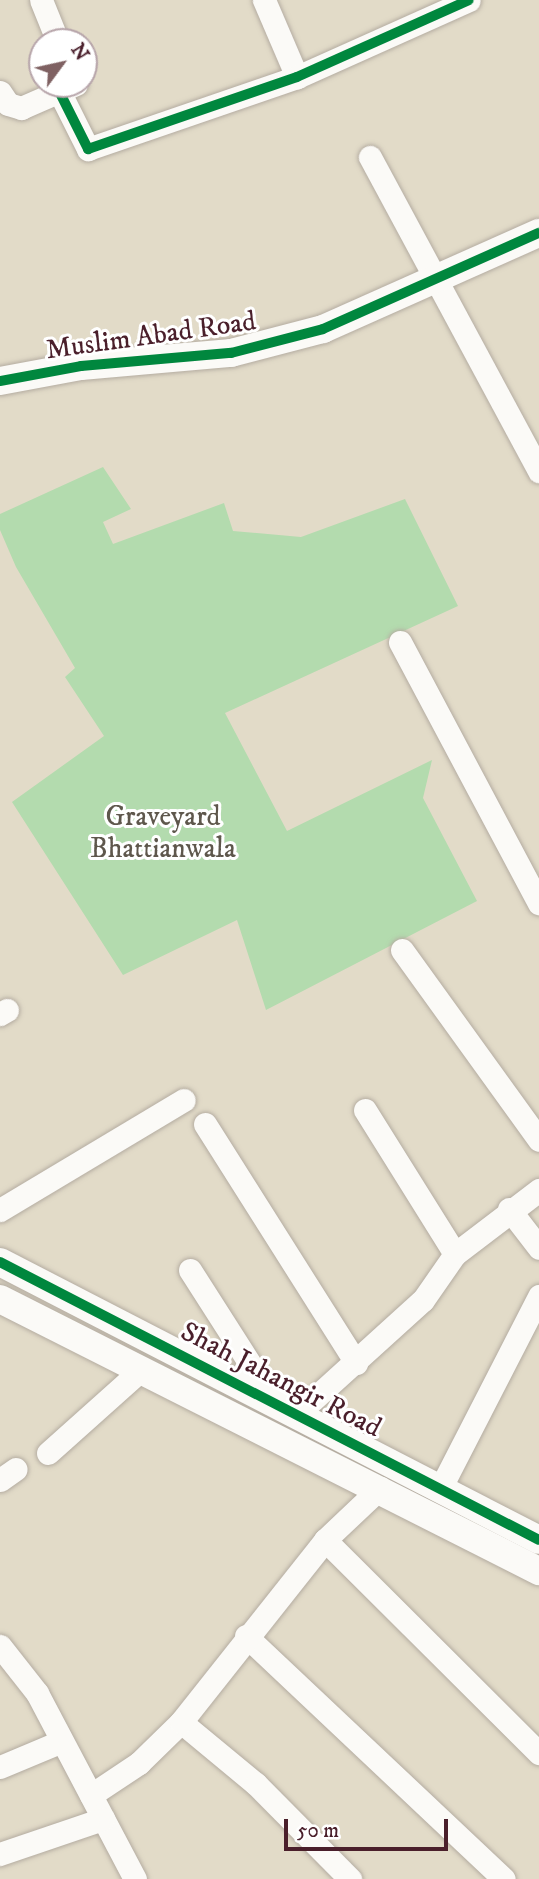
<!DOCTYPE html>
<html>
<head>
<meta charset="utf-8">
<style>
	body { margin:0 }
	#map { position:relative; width:539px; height:1879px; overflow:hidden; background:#e2dbc8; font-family:"IM FELL DW Pica",serif }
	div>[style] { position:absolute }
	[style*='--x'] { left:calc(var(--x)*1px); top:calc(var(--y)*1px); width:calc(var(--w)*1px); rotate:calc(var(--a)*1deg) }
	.green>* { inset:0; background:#b3dbae }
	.roads { filter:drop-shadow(0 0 2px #b4aca1) drop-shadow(0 0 2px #b4aca1) }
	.minor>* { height:23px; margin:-11.5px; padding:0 11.5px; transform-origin:11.5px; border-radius:11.5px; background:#fbfaf7 }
	.tertiary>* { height:28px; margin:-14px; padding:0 14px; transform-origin:14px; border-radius:14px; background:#fbfaf7 }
	.cycleway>* { height:10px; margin:-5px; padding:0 5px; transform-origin:5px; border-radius:5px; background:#00873e }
	span { translate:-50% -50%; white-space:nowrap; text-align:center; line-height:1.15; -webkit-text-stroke:6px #fff; paint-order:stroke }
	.street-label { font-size:28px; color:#4a1f2b }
	.park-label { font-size:28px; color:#5e574c }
	.north { position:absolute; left:28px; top:28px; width:70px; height:70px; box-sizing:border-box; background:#fff; border:2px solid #b7a5aa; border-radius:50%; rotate:57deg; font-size:19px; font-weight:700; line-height:28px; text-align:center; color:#4a1f2b }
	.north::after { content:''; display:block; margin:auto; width:24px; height:32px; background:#7f6162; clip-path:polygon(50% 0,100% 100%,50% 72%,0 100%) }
	.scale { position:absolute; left:284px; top:1819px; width:164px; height:32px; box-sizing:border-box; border:4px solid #4a1f2b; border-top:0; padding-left:9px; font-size:21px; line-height:24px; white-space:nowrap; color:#4a1f2b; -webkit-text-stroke:5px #fff; paint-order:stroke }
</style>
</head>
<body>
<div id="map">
	<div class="green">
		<i style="clip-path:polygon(103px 467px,131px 509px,103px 522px,113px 544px,224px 503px,233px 531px,301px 537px,405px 499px,458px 606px,225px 713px,287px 831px,432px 760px,423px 798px,477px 901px,266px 1010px,237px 920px,123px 975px,12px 802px,104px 736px,65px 677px,75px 668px,16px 567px,0 530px,0 514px)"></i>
	</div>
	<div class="roads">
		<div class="minor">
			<i style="--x:41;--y:0;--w:45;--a:68"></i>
			<i style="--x:264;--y:0;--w:84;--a:66.8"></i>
			<i style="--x:0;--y:92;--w:14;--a:56"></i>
			<i style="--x:8;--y:104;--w:14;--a:17"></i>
			<i style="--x:21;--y:108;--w:60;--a:-23.6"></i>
			<i style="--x:60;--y:93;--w:63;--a:63.4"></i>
			<i style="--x:88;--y:149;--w:221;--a:-19"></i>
			<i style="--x:297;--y:77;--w:188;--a:-24.1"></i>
			<i style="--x:370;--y:157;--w:357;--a:61.7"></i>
			<i style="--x:400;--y:642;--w:296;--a:62"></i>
			<i style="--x:402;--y:950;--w:234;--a:54.2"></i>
			<i style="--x:0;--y:1014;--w:8;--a:-30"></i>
			<i style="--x:365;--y:1110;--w:170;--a:58"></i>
			<i style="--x:205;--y:1124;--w:283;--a:57.7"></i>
			<i style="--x:509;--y:1209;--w:49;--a:52.4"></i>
			<i style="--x:0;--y:1210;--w:214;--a:-30.9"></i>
			<i style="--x:190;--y:1270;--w:128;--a:57.4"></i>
			<i style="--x:259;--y:1378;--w:16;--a:86"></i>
			<i style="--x:296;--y:1415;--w:171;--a:-42.2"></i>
			<i style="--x:423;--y:1300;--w:56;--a:-55.2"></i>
			<i style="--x:455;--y:1254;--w:106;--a:-37.3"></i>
			<i style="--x:48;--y:1453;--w:126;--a:-41.8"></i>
			<i style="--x:0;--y:1480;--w:19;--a:-35"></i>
			<i style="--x:441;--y:1487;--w:215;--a:-62.8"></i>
			<i style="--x:325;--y:1540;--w:302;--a:44.9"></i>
			<i style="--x:246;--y:1636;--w:354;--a:43.3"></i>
			<i style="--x:0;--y:1646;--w:60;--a:51.8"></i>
			<i style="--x:37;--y:1693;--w:210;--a:62.2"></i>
			<i style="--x:181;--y:1722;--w:97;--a:39.6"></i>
			<i style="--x:256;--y:1784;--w:134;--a:45.3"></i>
			<i style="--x:0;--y:1767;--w:67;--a:-22.8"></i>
			<i style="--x:91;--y:1795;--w:58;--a:-33.7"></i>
			<i style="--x:139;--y:1763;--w:59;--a:-44.3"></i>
			<i style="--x:181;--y:1722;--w:232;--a:-51.6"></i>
			<i style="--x:325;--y:1540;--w:76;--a:-43.4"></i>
			<i style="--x:0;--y:1854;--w:109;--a:-18.8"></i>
		</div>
		<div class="tertiary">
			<i style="--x:0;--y:381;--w:82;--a:-10.5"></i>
			<i style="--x:81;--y:366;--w:151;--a:-5"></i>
			<i style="--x:231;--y:353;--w:95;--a:-14.6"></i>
			<i style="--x:323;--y:329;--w:236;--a:-24"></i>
			<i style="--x:0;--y:1262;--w:606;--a:27.28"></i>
			<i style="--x:0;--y:1299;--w:604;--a:26.78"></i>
		</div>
	</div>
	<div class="cycleway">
		<i style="--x:60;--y:93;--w:63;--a:63.4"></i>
		<i style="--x:88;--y:149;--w:221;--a:-19"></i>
		<i style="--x:297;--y:77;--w:188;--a:-24.1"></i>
		<i style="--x:0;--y:381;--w:82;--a:-10.5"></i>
		<i style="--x:81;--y:366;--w:151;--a:-5"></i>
		<i style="--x:231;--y:353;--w:95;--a:-14.6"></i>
		<i style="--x:323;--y:329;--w:236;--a:-24"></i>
		<i style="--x:0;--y:1262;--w:606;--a:27.28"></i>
	</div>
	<div class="street-label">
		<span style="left:151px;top:336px;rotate:-8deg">Muslim Abad Road</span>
		<span style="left:281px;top:1380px;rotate:27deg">Shah Jahangir Road</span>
	</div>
	<div class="park-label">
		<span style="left:163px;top:833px">Graveyard<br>Bhattianwala</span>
	</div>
	<div class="north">N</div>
	<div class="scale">50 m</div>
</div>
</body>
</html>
